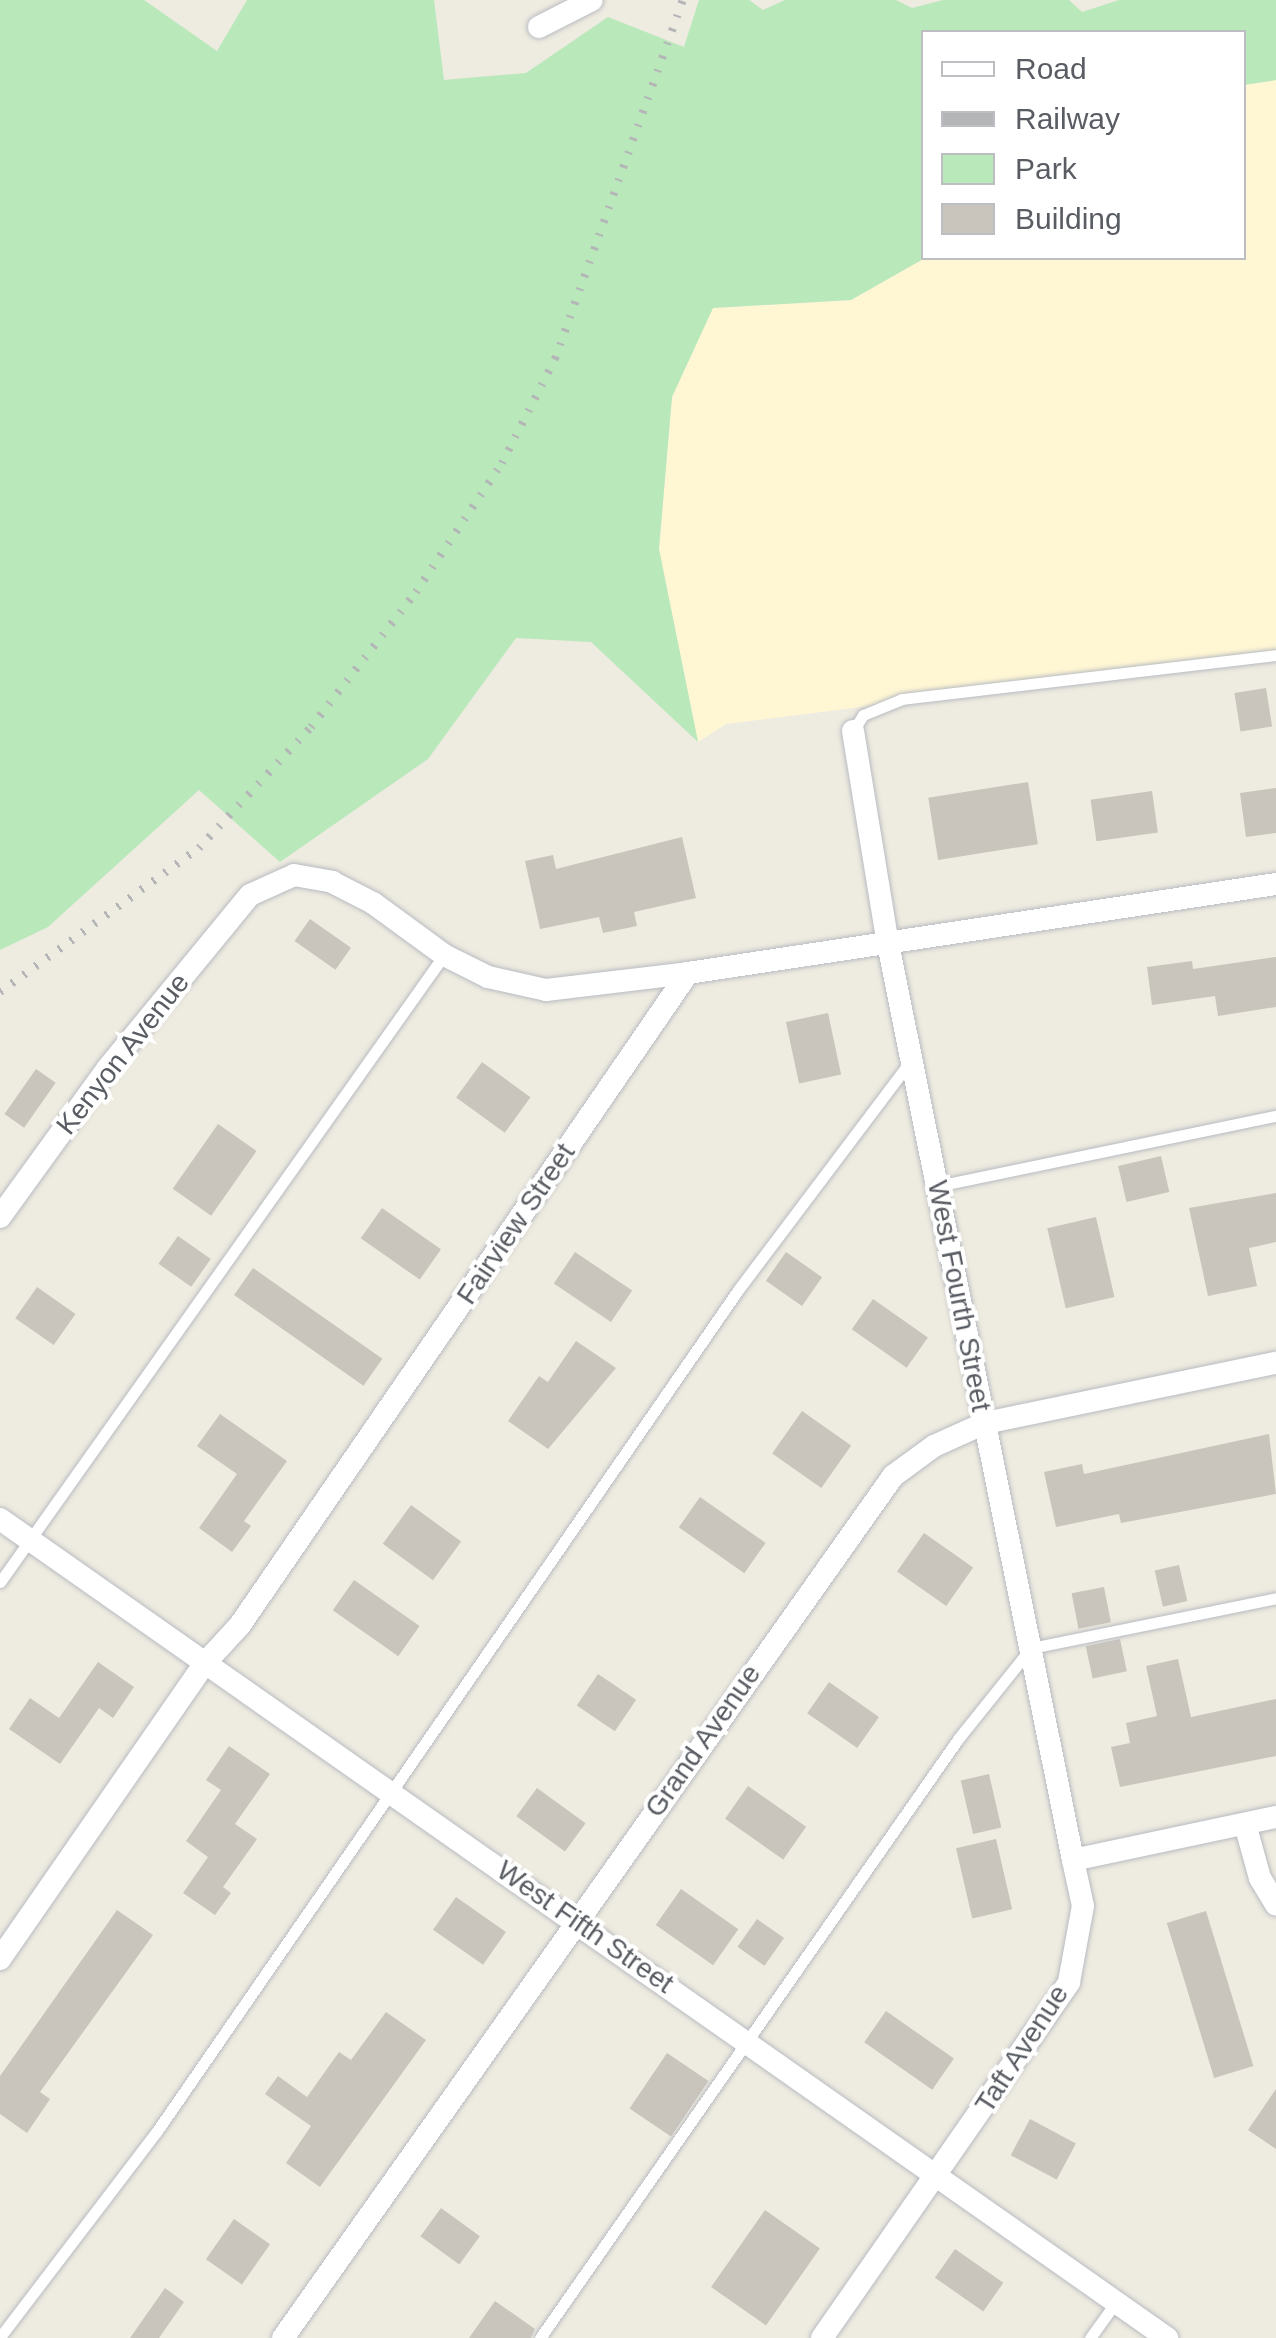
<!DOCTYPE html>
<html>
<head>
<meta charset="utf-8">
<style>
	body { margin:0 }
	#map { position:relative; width:1276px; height:2338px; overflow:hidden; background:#eeebe0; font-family:Helvetica,sans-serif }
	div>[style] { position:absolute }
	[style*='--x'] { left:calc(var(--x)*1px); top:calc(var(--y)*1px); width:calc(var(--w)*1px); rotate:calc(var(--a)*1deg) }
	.commercial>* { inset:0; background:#fff7d4 }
	.green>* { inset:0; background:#b9e8bb }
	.building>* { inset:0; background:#c9c5bd; transform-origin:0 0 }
	.roads { filter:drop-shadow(0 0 2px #b8bbc1) drop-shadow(0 0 2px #b8bbc1) }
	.lane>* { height:11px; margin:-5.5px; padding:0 5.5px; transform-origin:5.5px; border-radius:5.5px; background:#fff }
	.street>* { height:22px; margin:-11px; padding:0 11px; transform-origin:11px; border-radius:11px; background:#fff }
	.rail>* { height:8px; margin-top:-4px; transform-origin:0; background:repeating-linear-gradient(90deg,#b4b5b6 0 2.5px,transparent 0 14.5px) }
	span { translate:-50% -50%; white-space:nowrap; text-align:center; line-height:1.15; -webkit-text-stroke:8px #fff; paint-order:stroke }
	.street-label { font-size:28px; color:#595d63 }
	.legend { position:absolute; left:921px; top:30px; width:325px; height:230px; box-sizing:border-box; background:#fff; border:2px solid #bdbec1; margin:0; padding:12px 18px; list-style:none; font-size:30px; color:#595d63 }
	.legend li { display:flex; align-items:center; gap:20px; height:50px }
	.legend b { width:50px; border:2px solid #bdbec1 }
</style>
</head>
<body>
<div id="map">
	<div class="commercial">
		<i style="clip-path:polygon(1276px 80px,1276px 655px,726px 724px,698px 742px,659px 549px,672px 397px,713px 308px,851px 300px,925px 258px,1244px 258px,1244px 85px)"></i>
	</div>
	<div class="green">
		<i style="clip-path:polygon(0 0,144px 0,217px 51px,247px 0,434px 0,444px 80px,526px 73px,608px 17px,684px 47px,699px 0,749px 0,763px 10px,785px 0,896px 0,912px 8px,943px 0,1069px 0,1082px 12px,1119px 0,1276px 0,1276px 80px,1244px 85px,1244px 32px,924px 32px,925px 258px,851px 300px,713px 308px,672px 397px,659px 549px,698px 742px,591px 642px,516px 638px,428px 759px,280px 862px,199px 790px,48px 927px,0 950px)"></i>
	</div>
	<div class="building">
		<i style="left:1266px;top:688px;width:39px;height:32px;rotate:81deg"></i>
		<i style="left:1028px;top:782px;width:63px;height:101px;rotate:81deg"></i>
		<i style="clip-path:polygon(1276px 788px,1276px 833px,1246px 837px,1240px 793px)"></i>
		<i style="left:1152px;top:791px;width:42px;height:62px;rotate:82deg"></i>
		<i style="clip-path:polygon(682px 837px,696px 898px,634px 912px,637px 926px,603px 933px,599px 917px,540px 929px,525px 861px,553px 855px,556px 869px)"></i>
		<i style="left:310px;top:919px;width:50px;height:27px;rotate:35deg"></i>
		<i style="clip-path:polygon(1276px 957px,1276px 1007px,1218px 1016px,1215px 996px,1152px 1005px,1147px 967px,1192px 961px,1193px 969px)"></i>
		<i style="left:828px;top:1013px;width:63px;height:43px;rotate:78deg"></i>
		<i style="left:482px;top:1062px;width:60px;height:44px;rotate:36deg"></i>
		<i style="left:36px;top:1069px;width:24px;height:55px;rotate:35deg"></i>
		<i style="left:218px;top:1124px;width:47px;height:79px;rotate:35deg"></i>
		<i style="left:1161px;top:1156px;width:37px;height:44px;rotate:77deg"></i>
		<i style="clip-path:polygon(1276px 1193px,1276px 1242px,1249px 1248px,1257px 1286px,1208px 1296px,1189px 1208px)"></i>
		<i style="left:382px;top:1208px;width:72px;height:37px;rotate:35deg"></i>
		<i style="left:1096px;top:1217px;width:82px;height:50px;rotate:77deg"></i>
		<i style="left:178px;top:1236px;width:40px;height:34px;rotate:35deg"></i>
		<i style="left:575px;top:1252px;width:69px;height:38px;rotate:34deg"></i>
		<i style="left:786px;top:1252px;width:44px;height:35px;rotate:35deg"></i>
		<i style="left:253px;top:1268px;width:158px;height:33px;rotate:35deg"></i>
		<i style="left:37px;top:1287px;width:47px;height:38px;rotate:35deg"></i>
		<i style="left:873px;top:1299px;width:67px;height:37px;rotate:35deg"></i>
		<i style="clip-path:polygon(576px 1341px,616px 1368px,548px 1449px,508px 1421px,539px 1376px,548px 1382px)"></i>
		<i style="left:802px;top:1411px;width:60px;height:52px;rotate:35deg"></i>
		<i style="clip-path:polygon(220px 1414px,287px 1461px,244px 1521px,251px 1526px,232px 1552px,199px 1528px,237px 1474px,197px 1446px)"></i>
		<i style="clip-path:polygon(1269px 1434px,1276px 1494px,1121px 1523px,1119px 1514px,1056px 1527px,1044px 1472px,1082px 1464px,1084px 1474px)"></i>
		<i style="left:700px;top:1497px;width:80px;height:37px;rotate:35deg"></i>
		<i style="left:411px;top:1505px;width:62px;height:48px;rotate:36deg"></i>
		<i style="left:924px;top:1533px;width:60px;height:47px;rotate:35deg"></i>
		<i style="left:1179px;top:1565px;width:37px;height:25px;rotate:77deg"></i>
		<i style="left:354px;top:1580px;width:80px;height:37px;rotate:35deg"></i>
		<i style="left:1104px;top:1587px;width:36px;height:33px;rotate:79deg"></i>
		<i style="left:1120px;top:1639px;width:33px;height:35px;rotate:78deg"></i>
		<i style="clip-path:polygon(1178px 1659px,1191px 1717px,1276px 1699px,1276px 1756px,1120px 1787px,1111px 1747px,1130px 1743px,1126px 1723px,1157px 1716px,1146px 1666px)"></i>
		<i style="clip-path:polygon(98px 1662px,134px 1687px,113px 1718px,99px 1708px,60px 1764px,9px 1729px,30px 1698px,59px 1718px)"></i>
		<i style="left:598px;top:1674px;width:46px;height:38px;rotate:34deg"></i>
		<i style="left:829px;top:1682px;width:61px;height:38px;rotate:35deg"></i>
		<i style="clip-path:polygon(229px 1746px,270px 1774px,235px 1824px,257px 1839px,223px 1887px,231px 1893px,215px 1915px,183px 1893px,208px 1857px,186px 1841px,221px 1790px,206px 1780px)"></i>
		<i style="left:989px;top:1774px;width:55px;height:29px;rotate:77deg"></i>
		<i style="left:748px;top:1786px;width:71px;height:40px;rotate:35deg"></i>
		<i style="left:537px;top:1788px;width:60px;height:35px;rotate:36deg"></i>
		<i style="left:996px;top:1839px;width:72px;height:41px;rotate:77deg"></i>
		<i style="left:681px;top:1889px;width:70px;height:44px;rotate:35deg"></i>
		<i style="left:456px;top:1897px;width:61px;height:40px;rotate:35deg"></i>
		<i style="clip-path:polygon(117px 1910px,153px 1935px,40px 2092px,50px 2099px,27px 2133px,0 2114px,0 2076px)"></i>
		<i style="left:1206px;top:1911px;width:162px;height:41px;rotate:73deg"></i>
		<i style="left:757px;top:1919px;width:33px;height:34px;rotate:35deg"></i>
		<i style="left:886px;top:2011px;width:83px;height:38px;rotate:35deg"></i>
		<i style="clip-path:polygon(386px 2012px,426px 2040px,320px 2187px,286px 2163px,311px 2126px,265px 2094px,278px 2076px,307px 2097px,339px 2052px,351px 2060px)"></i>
		<i style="left:667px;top:2053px;width:50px;height:67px;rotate:34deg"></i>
		<i style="clip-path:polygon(1276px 2089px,1276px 2149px,1248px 2130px)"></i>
		<i style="left:1030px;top:2119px;width:52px;height:41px;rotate:28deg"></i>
		<i style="left:441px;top:2208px;width:48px;height:35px;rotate:36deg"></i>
		<i style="left:765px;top:2210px;width:67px;height:94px;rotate:35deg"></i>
		<i style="left:234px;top:2219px;width:44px;height:49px;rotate:35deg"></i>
		<i style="left:955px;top:2249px;width:59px;height:35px;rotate:35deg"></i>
		<i style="clip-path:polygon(165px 2288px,184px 2302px,159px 2338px,130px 2338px)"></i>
		<i style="clip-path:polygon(495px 2301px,535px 2329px,531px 2338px,469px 2338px)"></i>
	</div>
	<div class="roads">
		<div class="lane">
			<i style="--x:853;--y:731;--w:19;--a:-58"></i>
			<i style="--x:863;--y:715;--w:42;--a:-22.3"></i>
			<i style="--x:902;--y:699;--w:377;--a:-6.7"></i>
			<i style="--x:937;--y:1186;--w:346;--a:-11.7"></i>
			<i style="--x:0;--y:1582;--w:768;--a:-54.7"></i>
			<i style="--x:0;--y:2337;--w:259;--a:-52.7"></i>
			<i style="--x:157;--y:2131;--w:1022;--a:-55.36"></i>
			<i style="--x:738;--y:1290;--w:284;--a:-53"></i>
			<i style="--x:540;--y:2338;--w:730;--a:-55.09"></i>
			<i style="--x:958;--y:1739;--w:117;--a:-51.3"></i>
			<i style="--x:1031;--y:1648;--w:250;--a:-11.5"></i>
			<i style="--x:1090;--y:2338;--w:44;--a:-54.2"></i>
		</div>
		<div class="street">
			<i style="--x:539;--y:27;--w:59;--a:-27"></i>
			<i style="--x:853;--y:731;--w:211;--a:80.7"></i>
			<i style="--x:887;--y:939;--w:940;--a:78.58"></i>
			<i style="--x:0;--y:1217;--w:183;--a:-54.1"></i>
			<i style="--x:107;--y:1069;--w:225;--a:-50.6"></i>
			<i style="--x:250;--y:895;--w:48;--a:-24.4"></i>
			<i style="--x:294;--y:875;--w:39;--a:10"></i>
			<i style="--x:332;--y:882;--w:46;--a:27.1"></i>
			<i style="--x:373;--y:903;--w:88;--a:36.2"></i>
			<i style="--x:444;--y:955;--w:49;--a:26.6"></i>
			<i style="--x:488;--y:977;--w:59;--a:12.6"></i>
			<i style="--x:546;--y:990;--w:143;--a:-6.8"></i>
			<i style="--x:0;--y:1519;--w:1426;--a:35.06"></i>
			<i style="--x:1245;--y:1824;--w:56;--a:74.5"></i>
			<i style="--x:1260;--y:1878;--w:31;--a:59"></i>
			<i style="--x:0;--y:1959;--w:361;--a:-55.3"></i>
			<i style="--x:206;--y:1662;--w:50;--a:-47.4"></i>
			<i style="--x:240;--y:1625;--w:791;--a:-55.51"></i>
			<i style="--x:688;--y:973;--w:595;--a:-8.61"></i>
			<i style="--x:283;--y:2338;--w:1056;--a:-54.71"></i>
			<i style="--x:893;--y:1476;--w:51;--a:-36.2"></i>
			<i style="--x:934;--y:1446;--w:56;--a:-24.3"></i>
			<i style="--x:985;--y:1423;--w:297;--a:-11.7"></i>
			<i style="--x:822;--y:2338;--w:433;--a:-55.2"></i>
			<i style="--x:1069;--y:1982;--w:77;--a:-79.6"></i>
			<i style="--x:1083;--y:1906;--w:47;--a:-102.3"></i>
			<i style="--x:1073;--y:1860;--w:208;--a:-12"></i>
		</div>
	</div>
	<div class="rail">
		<i style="--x:0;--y:992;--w:246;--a:-35.9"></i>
		<i style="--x:199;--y:848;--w:165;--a:-47.2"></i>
		<i style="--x:311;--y:727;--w:171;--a:-52.1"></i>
		<i style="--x:416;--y:592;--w:155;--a:-56.3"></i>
		<i style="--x:502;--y:463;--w:117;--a:-63"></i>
		<i style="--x:555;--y:359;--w:381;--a:-70.4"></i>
	</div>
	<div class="street-label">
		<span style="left:123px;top:1054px;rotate:-52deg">Kenyon Avenue</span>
		<span style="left:516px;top:1224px;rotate:-56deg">Fairview Street</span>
		<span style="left:959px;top:1296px;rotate:79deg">West Fourth Street</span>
		<span style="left:703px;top:1741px;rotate:-55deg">Grand Avenue</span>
		<span style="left:585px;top:1927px;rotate:35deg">West Fifth Street</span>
		<span style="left:1022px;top:2049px;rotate:-57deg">Taft Avenue</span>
	</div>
	<ul class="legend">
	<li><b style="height:12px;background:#fff"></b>Road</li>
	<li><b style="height:12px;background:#b4b5b6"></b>Railway</li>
	<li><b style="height:28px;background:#b9e8bb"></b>Park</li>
	<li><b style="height:28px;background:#c9c5bd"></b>Building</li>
	</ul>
</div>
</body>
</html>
